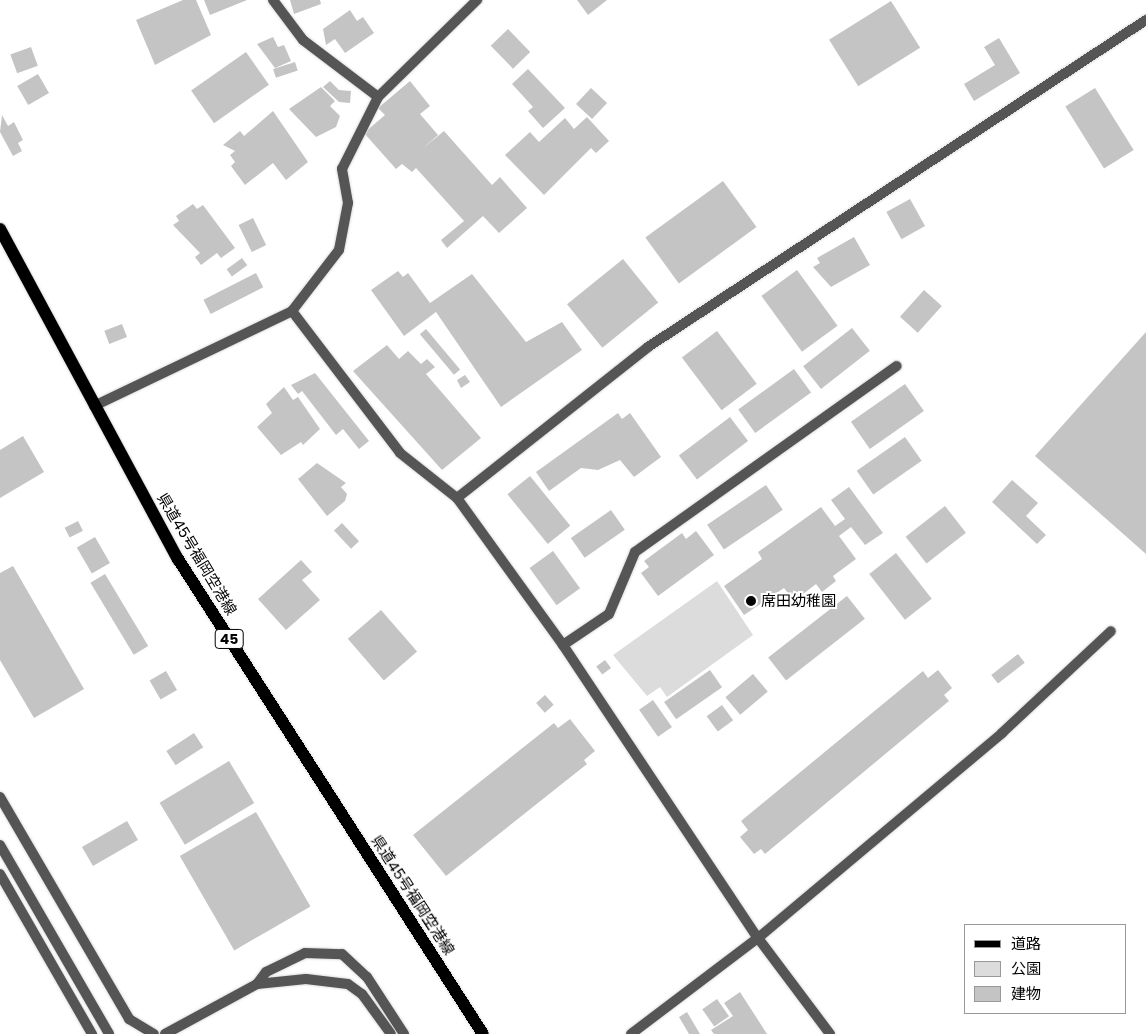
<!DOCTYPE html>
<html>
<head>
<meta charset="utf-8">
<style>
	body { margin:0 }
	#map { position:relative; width:1146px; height:1034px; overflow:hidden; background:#fff; font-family:Poppins,"Noto Sans JP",sans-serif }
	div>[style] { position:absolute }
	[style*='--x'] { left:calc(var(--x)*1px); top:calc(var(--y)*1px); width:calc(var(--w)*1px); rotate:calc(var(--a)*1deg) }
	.green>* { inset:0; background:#dcdcdc }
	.building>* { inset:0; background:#c4c4c4; transform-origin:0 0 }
	.roads { filter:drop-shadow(0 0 1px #dbdbdb) drop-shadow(0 0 1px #dbdbdb) }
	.lane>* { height:10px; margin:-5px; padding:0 5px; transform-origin:5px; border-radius:5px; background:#555 }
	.street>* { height:10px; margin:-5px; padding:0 5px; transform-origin:5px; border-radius:5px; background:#555 }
	.primary>* { height:12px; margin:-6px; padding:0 6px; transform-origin:6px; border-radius:6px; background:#000 }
	.dots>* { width:14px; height:14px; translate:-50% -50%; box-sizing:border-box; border:2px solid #fff; border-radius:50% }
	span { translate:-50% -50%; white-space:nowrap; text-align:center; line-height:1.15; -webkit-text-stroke:4px #fff; paint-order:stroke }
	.shield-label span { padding:1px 4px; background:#fff; border:1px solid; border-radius:4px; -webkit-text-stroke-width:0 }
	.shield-label { font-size:14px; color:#000; font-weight:700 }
	.street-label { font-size:15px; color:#000 }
	.poi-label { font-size:15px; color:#000 }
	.left { translate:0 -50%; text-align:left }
	.legend { position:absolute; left:964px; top:924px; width:162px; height:90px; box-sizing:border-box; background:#fff; border:1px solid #999; margin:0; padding:6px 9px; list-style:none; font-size:15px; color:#000 }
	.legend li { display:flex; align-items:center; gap:10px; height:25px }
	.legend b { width:25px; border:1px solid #999 }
</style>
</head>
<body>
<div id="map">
	<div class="green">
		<i style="clip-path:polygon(717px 581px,753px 635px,667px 697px,660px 687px,647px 696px,613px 655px)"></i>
	</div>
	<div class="building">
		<i style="clip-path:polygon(183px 0,196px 0,211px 35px,155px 65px,136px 20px)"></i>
		<i style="clip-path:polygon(204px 0,247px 0,210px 15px)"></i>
		<i style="clip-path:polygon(290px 0,320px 0,321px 4px,294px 14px)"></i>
		<i style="clip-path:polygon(577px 0,607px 0,588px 15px)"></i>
		<i style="left:891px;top:1px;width:55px;height:73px;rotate:58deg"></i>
		<i style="clip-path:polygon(350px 10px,357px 21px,363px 17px,374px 33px,345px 53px,335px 39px,326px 45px,323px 29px)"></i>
		<i style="left:508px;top:29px;width:32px;height:24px;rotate:46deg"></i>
		<i style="clip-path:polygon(273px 37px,278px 47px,284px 45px,291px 61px,275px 68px,257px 44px)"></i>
		<i style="clip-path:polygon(999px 38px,1020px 73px,974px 101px,964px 84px,995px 65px,984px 47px)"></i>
		<i style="left:31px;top:47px;width:20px;height:22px;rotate:70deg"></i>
		<i style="left:246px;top:52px;width:40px;height:67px;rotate:55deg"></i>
		<i style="left:295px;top:62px;width:9px;height:23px;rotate:72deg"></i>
		<i style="clip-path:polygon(528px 69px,565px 108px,543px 128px,528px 111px,533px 107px,512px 84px)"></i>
		<i style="left:38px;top:74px;width:22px;height:24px;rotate:60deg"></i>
		<i style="clip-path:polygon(330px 81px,339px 90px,351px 91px,350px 103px,339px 102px,323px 87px)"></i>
		<i style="clip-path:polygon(410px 81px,430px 106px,420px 114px,438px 135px,422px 149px,444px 131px,492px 185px,500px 177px,527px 208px,499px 233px,483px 216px,447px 248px,441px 240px,464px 221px,416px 168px,412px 172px,402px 164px,396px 169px,364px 133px,385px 115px,378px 108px)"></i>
		<i style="clip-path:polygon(321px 87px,335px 101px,330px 106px,340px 116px,336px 127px,316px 137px,289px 109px)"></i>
		<i style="left:591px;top:88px;width:22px;height:22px;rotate:43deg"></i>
		<i style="left:1095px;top:88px;width:73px;height:35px;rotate:58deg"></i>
		<i style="clip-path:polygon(273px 111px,308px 162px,286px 180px,273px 163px,245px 185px,231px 166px,235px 162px,230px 155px,235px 151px,223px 145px,240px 131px,244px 136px)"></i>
		<i style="clip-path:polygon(2px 115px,8px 126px,14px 122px,23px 140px,18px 143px,22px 151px,13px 156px,0 132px)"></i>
		<i style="clip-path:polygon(587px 117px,609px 141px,596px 153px,591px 148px,544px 195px,505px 155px,530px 132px,539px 142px,565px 118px,574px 129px)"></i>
		<i style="left:723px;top:181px;width:57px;height:96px;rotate:54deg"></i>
		<i style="left:910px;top:199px;width:31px;height:27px;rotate:61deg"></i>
		<i style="clip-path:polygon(193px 204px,197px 209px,203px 205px,235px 248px,221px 258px,217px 253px,201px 265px,195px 257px,200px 253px,173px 225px,179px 221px,176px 216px)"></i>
		<i style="left:253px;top:218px;width:30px;height:16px;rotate:64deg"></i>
		<i style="clip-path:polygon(854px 237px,870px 265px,831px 287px,813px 267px,820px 263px,817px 258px)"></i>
		<i style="left:242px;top:258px;width:9px;height:19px;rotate:54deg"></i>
		<i style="left:623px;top:259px;width:56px;height:72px;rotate:51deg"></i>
		<i style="left:797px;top:270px;width:69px;height:44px;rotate:54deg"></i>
		<i style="clip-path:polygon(398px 271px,403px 277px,408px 273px,430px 303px,472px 274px,526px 342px,562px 322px,582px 350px,501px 407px,436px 312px,404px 336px,371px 290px)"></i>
		<i style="left:256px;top:273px;width:16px;height:59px;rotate:63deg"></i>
		<i style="left:924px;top:290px;width:24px;height:36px;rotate:42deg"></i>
		<i style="left:122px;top:324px;width:14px;height:19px;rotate:69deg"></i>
		<i style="left:852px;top:328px;width:29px;height:62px;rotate:52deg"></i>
		<i style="left:426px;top:329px;width:53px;height:8px;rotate:50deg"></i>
		<i style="left:717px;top:331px;width:66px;height:44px;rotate:53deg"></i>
		<i style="clip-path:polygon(1146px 332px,1146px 554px,1035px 456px)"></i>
		<i style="clip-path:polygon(387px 345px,399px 359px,408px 351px,421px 364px,427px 359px,435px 367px,426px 374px,481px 438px,442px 470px,353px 371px)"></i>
		<i style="left:794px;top:369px;width:29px;height:69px;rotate:54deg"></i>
		<i style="clip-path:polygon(315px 373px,369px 441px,359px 449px,343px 429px,336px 435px,302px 391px,298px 394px,291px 385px)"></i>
		<i style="clip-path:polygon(465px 375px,470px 382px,461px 388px,457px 380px)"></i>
		<i style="left:905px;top:384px;width:33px;height:66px;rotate:55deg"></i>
		<i style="clip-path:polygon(284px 387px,293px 400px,298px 397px,320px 429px,303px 445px,301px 442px,281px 455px,257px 427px,272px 413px,266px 404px)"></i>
		<i style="clip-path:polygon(618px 413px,622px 419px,630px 413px,661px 457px,634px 477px,620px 460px,598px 470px,581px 468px,549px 491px,536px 472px)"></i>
		<i style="left:730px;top:417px;width:30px;height:64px;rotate:53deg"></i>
		<i style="clip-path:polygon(23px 436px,44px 472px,0 498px,0 450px)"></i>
		<i style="left:905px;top:437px;width:29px;height:59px;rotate:55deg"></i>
		<i style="clip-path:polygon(317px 463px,346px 483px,341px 487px,347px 494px,345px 501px,327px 516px,298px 479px)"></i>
		<i style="left:530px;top:476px;width:64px;height:29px;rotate:51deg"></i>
		<i style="clip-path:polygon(1012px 480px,1038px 503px,1026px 516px,1046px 535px,1037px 544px,992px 502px)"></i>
		<i style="left:766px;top:485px;width:30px;height:71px;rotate:56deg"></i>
		<i style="clip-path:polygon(849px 487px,883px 533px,865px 545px,851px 527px,839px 536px,856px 559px,833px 576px,836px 581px,822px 592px,816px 584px,794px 601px,784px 588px,744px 615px,724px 586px,762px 559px,758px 552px,821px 507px,835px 526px,845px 519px,831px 500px)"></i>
		<i style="left:945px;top:506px;width:34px;height:50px;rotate:52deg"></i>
		<i style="left:611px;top:510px;width:24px;height:49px;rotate:55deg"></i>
		<i style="left:78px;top:521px;width:11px;height:15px;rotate:63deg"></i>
		<i style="left:342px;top:523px;width:25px;height:11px;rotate:47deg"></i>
		<i style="clip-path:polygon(696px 531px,714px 555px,658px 596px,641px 573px,649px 567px,644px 561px,682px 533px,686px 539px)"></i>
		<i style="left:95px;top:537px;width:30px;height:21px;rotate:60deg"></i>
		<i style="left:553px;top:551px;width:46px;height:29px;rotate:54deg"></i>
		<i style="left:896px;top:553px;width:58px;height:34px;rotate:52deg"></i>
		<i style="clip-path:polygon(301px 560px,312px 572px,302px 580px,320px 600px,286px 630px,258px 599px)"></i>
		<i style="clip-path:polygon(13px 566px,84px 689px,34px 718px,0 660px,0 573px)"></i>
		<i style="left:105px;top:574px;width:84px;height:17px;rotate:59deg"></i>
		<i style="left:847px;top:596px;width:29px;height:100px;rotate:52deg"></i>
		<i style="left:381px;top:610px;width:55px;height:44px;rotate:49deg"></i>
		<i style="left:1018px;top:654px;width:11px;height:34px;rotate:52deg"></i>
		<i style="left:605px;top:660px;width:10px;height:11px;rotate:53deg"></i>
		<i style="left:710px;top:670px;width:21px;height:56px;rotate:55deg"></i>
		<i style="clip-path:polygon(938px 670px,952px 688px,944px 695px,949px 701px,765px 854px,761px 849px,754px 854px,740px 837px,748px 830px,741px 821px,923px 671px,928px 678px)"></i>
		<i style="left:166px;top:671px;width:22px;height:19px;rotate:60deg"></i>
		<i style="left:753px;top:674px;width:23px;height:36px;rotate:50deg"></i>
		<i style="left:545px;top:695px;width:13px;height:12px;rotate:48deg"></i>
		<i style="left:653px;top:700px;width:33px;height:17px;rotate:55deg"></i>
		<i style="left:722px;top:705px;width:19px;height:19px;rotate:54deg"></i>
		<i style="clip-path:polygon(570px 719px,595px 751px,584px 760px,587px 764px,446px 876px,413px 835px,554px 723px,558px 728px)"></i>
		<i style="left:194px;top:733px;width:17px;height:33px;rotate:57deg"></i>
		<i style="left:229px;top:761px;width:49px;height:81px;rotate:59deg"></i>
		<i style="left:256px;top:812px;width:109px;height:88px;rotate:60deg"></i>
		<i style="left:127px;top:821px;width:22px;height:52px;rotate:60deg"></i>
		<i style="clip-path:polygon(740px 992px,767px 1034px,714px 1034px,711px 1030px,733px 1016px,724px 1003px)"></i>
		<i style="left:717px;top:999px;width:21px;height:18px;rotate:55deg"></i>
		<i style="clip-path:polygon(687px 1012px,700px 1034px,689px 1034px,679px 1017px)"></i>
	</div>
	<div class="roads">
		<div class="lane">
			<i style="--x:0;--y:797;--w:257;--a:59.8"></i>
			<i style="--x:129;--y:1019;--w:29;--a:31"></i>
			<i style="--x:0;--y:845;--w:218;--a:60"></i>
			<i style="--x:0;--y:874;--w:185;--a:60.1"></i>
			<i style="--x:257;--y:984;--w:15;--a:-53"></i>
			<i style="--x:266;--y:972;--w:43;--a:-26"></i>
			<i style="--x:305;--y:953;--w:37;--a:2"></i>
			<i style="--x:342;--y:954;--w:34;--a:43"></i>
			<i style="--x:367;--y:977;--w:68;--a:57"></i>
			<i style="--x:165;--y:1034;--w:105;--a:-28.5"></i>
			<i style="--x:257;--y:984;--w:49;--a:-5.8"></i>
			<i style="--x:306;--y:979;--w:42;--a:6.8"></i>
			<i style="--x:348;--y:984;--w:17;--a:36"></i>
			<i style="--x:362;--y:994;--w:49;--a:54.1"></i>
		</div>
		<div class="street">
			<i style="--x:273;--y:0;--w:50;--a:53.1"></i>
			<i style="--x:303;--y:40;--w:94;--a:37.2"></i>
			<i style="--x:292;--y:311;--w:77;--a:-52.4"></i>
			<i style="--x:339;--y:250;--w:48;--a:-79.2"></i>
			<i style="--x:348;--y:203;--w:35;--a:-100"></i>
			<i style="--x:342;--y:169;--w:80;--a:-63.4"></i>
			<i style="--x:378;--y:97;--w:139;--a:-44.4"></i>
			<i style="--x:94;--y:406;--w:220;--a:-25.6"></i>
			<i style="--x:292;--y:311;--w:178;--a:52.7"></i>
			<i style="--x:400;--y:453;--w:73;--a:38.3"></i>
			<i style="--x:457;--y:498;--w:181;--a:54.2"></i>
			<i style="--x:563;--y:645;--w:352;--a:56.4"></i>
			<i style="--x:758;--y:938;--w:120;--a:53.1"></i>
			<i style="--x:457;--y:498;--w:243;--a:-38.3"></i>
			<i style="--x:648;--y:347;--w:596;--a:-33.29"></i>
			<i style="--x:563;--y:645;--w:55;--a:-34"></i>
			<i style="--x:609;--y:614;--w:67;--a:-67.2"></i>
			<i style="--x:635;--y:552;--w:321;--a:-35.4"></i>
			<i style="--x:631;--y:1034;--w:159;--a:-37.1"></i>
			<i style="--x:758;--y:938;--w:319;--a:-40"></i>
			<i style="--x:1002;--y:733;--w:149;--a:-43.1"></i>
		</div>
		<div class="primary">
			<i style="--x:0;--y:229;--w:375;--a:61.7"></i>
			<i style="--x:178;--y:559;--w:564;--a:57.3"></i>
		</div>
	</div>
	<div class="dots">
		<i style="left:751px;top:601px;background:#000"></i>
	</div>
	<div class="shield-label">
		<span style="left:229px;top:639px">45</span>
	</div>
	<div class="street-label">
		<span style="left:197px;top:554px;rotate:59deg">県道45号福岡空港線</span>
		<span style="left:413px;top:895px;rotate:57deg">県道45号福岡空港線</span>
	</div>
	<div class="poi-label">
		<span class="left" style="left:761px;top:601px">席田幼稚園</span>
	</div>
	<ul class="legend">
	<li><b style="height:6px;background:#000"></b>道路</li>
	<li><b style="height:14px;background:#dcdcdc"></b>公園</li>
	<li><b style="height:14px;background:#c4c4c4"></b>建物</li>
	</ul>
</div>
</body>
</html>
